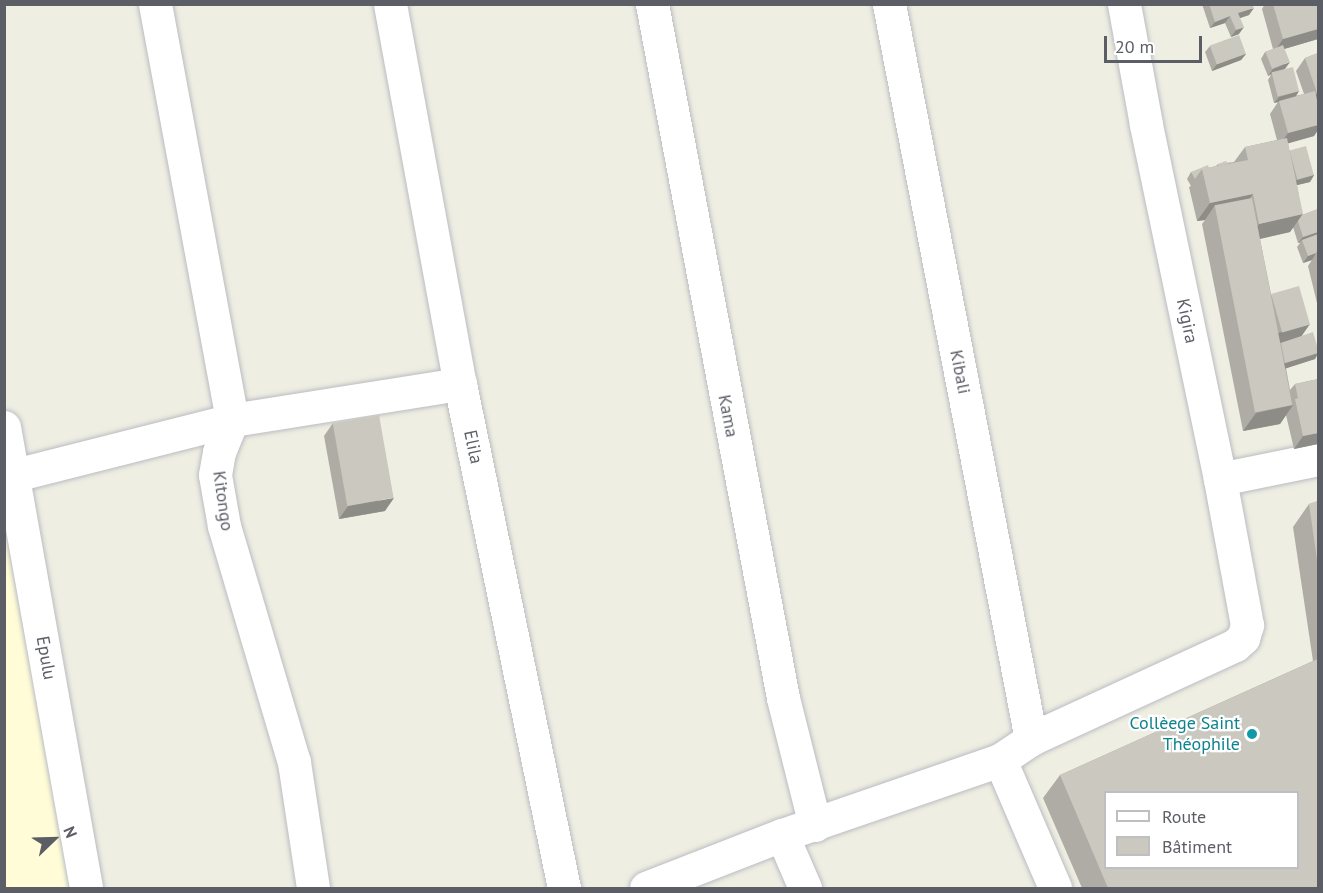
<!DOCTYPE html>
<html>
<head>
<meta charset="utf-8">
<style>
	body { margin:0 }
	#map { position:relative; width:1323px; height:893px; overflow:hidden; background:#efeee2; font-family:"PT Sans",sans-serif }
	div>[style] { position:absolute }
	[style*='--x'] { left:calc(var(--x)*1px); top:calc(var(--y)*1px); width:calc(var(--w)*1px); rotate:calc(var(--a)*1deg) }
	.commercial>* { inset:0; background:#fffcd7 }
	.roads { filter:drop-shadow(0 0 2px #babcc3) drop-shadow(0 0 2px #babcc3) }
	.minor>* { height:33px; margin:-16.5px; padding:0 16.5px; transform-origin:16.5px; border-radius:16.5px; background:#fff }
	.wall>* { inset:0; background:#aeaca4 }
	.shaded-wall>* { inset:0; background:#8d8c86 }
	.building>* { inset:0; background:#cac8bf; transform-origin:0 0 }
	.dots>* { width:16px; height:16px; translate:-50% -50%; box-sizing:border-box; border:3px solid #fff; border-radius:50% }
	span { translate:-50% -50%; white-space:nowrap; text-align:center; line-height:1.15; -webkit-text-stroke:4.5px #fff; paint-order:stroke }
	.street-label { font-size:18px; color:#5b5e65 }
	.culture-label { font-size:18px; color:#0d838f }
	.right { translate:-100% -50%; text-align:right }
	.frame { position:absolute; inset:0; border:6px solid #5b5e65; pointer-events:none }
	.legend { position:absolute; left:1104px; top:791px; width:195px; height:78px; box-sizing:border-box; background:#fff; border:2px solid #bdbfc1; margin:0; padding:8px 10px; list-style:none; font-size:18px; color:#5b5e65 }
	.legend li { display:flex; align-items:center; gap:12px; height:30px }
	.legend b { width:30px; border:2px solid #bdbfc1 }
	.north { position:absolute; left:24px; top:809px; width:60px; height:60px; -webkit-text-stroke:4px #fff; paint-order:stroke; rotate:67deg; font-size:16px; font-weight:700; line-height:24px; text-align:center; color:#5b5e65 }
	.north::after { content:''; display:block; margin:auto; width:21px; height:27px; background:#5b5e65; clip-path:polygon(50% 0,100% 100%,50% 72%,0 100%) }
	.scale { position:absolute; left:1104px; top:36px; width:98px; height:27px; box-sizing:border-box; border:3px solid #5b5e65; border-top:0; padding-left:8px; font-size:18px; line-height:21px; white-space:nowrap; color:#5b5e65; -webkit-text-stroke:4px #fff; paint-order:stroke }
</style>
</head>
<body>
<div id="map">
	<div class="commercial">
		<i style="clip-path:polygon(4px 522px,71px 888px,5px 888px)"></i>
	</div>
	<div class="roads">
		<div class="minor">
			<i style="--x:155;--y:4;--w:423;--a:79.5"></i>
			<i style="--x:232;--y:420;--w:35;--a:112"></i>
			<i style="--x:219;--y:452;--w:23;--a:100"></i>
			<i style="--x:215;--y:475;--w:52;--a:80"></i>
			<i style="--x:224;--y:526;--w:246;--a:73.5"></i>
			<i style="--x:294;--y:762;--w:127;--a:81.4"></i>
			<i style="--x:390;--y:4;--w:386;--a:79.6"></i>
			<i style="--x:460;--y:384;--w:515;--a:78.34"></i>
			<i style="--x:652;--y:4;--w:706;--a:79.31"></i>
			<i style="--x:783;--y:698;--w:131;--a:75.9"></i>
			<i style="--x:889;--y:4;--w:749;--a:79.07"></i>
			<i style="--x:4;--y:427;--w:468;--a:79.9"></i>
			<i style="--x:15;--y:475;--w:224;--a:-14.2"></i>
			<i style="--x:232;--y:420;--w:231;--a:-9"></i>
			<i style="--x:1220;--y:479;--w:100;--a:-11.5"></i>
			<i style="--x:1000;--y:760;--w:139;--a:66.7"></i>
			<i style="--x:782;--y:835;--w:58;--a:66.5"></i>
			<i style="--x:646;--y:888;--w:146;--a:-21.3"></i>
			<i style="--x:782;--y:835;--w:231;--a:-19"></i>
			<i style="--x:1000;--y:760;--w:37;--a:-34"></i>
			<i style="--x:1031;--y:739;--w:225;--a:-24.7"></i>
			<i style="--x:1235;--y:645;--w:11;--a:-41"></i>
			<i style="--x:1243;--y:638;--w:14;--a:-73"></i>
			<i style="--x:1247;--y:625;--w:148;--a:-100.5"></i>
			<i style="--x:1220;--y:479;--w:363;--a:-101.8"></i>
			<i style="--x:1146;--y:124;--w:122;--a:-100.4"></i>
		</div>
	</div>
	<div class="wall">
		<i style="clip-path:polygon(1202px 4px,1252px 4px,1249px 15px,1240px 18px,1239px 34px,1231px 37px,1225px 23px,1210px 28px)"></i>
		<i style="clip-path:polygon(1265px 4px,1318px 4px,1318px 39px,1284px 49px,1285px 69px,1280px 71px,1299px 91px,1295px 96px,1304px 94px,1296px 71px,1305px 58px,1318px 53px,1318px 130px,1314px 136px,1288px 143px,1289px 150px,1314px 175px,1310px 182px,1297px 185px,1302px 215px,1318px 209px,1318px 302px,1317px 303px,1308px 266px,1312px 260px,1303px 263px,1297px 247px,1300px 243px,1298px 243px,1293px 227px,1290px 232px,1260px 239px,1271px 294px,1302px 336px,1318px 349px,1318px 354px,1315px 359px,1286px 368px,1290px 390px,1295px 384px,1318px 379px,1318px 444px,1294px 449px,1286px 415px,1280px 424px,1243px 431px,1202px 224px,1205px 220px,1197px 221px,1189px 187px,1191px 186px,1187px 179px,1191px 172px,1216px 166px,1218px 164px,1234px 162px,1245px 147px,1277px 140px,1270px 114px,1278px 102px,1274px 103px,1268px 80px,1271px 75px,1268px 76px,1261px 59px,1265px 52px,1273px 49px,1262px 9px)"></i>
		<i style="clip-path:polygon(1210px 46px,1246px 54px,1241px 60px,1212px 71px,1205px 52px)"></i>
		<i style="clip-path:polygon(333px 423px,385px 511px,339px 519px,324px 436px)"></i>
		<i style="clip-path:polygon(1318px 501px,1318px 888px,1082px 888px,1043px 798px,1060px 775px,1313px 661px,1293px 527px,1309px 504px)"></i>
	</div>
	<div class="shaded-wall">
		<i style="clip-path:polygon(1254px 8px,1249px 15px,1234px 20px,1238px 13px)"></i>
		<i style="clip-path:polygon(1230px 16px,1225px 23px,1210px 28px,1215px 22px)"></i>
		<i style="clip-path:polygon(1244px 27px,1239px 34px,1231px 37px,1236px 30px)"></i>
		<i style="clip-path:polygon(1318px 29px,1318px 39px,1274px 52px,1283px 39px)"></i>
		<i style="clip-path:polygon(1246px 54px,1241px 60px,1212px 71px,1217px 64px)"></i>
		<i style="clip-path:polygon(1290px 62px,1285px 69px,1273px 74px,1272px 73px,1268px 76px,1273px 69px)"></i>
		<i style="clip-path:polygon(1299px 91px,1295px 98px,1274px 103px,1279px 97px)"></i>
		<i style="clip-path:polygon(1317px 93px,1318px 93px,1318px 102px,1308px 106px)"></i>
		<i style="clip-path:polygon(1318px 125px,1318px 130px,1314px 136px,1279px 146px,1288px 133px)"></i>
		<i style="clip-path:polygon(1314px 175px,1310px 182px,1289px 187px,1294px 181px)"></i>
		<i style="clip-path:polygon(1253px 194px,1240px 212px,1215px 205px,1205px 220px,1197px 221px,1210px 203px)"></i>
		<i style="clip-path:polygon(1303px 214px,1290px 232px,1246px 242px,1259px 224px)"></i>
		<i style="clip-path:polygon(1318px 232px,1318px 237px,1302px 240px,1298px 243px,1303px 237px)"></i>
		<i style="clip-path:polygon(1316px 253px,1312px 260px,1303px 263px,1308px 256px)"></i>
		<i style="clip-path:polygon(1310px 324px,1301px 337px,1269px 346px,1278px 333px)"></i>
		<i style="clip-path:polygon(1318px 353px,1315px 359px,1278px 371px,1282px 364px)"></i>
		<i style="clip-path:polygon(1293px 405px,1280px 424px,1243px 431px,1256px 413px)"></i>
		<i style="clip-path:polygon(1318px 433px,1318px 444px,1294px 449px,1303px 436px)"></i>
		<i style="clip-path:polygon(394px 498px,385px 511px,339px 519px,348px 506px)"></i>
	</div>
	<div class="building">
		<i style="clip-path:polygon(1209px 4px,1252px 4px,1254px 8px,1238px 13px,1244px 27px,1236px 30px,1230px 16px,1215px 22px)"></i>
		<i style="clip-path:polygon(1273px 4px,1318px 4px,1318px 29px,1283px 39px)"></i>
		<i style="left:1239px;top:35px;width:20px;height:31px;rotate:70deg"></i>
		<i style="left:1283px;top:45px;width:18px;height:19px;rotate:68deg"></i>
		<i style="clip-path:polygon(1318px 53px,1318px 93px,1317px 93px,1305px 58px)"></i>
		<i style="left:1293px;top:67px;width:25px;height:22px;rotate:76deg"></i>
		<i style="clip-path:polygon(1315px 91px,1318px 105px,1318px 125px,1288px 133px,1279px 101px)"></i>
		<i style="clip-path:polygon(1287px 138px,1303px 214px,1259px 224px,1253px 194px,1210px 203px,1202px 169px,1248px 160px,1245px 147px)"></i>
		<i style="left:1306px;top:146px;width:30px;height:17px;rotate:75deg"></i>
		<i style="clip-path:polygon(1226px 161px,1228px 164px,1218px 166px,1218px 164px)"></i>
		<i style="clip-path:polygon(1208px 165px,1209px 168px,1202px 169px,1195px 179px,1191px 172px)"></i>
		<i style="left:1252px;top:198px;width:211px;height:38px;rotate:79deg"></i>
		<i style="clip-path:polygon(1318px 209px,1318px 232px,1303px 237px,1298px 221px,1302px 215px)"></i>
		<i style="clip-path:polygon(1318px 234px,1318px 250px,1316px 253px,1308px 256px,1302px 240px)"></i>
		<i style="left:1299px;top:286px;width:40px;height:29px;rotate:74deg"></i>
		<i style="clip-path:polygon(1313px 332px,1318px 349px,1318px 353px,1285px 363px,1281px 343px)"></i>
		<i style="clip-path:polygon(1318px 379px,1318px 433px,1303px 436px,1295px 399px,1298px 398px,1295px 384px)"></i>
		<i style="left:379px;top:415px;width:84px;height:47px;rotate:80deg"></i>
		<i style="clip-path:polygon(1318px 501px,1318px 567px,1309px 504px)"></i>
		<i style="clip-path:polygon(evenodd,1318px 659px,1318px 888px,1108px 888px,1060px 775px,1318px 659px,1106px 792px,1298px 792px,1298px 867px,1106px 867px,1106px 792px)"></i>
	</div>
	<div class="dots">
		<i style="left:1252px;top:734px;background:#0f9aa8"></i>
	</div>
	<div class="street-label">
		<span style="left:1187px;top:321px;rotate:78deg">Kigira</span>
		<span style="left:960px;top:372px;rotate:79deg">Kibali</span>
		<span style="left:728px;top:416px;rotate:79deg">Kama</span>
		<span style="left:473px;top:447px;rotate:78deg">Elila</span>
		<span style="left:223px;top:501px;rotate:82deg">Kitongo</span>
		<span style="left:46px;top:658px;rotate:80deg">Epulu</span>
	</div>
	<div class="culture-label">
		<span class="right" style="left:1240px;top:734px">Collèege Saint<br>Théophile</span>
	</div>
	<div class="frame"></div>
	<ul class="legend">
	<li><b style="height:8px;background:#fff"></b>Route</li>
	<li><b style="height:16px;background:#cac8bf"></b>Bâtiment</li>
	</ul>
	<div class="north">N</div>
	<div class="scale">20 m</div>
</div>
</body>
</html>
